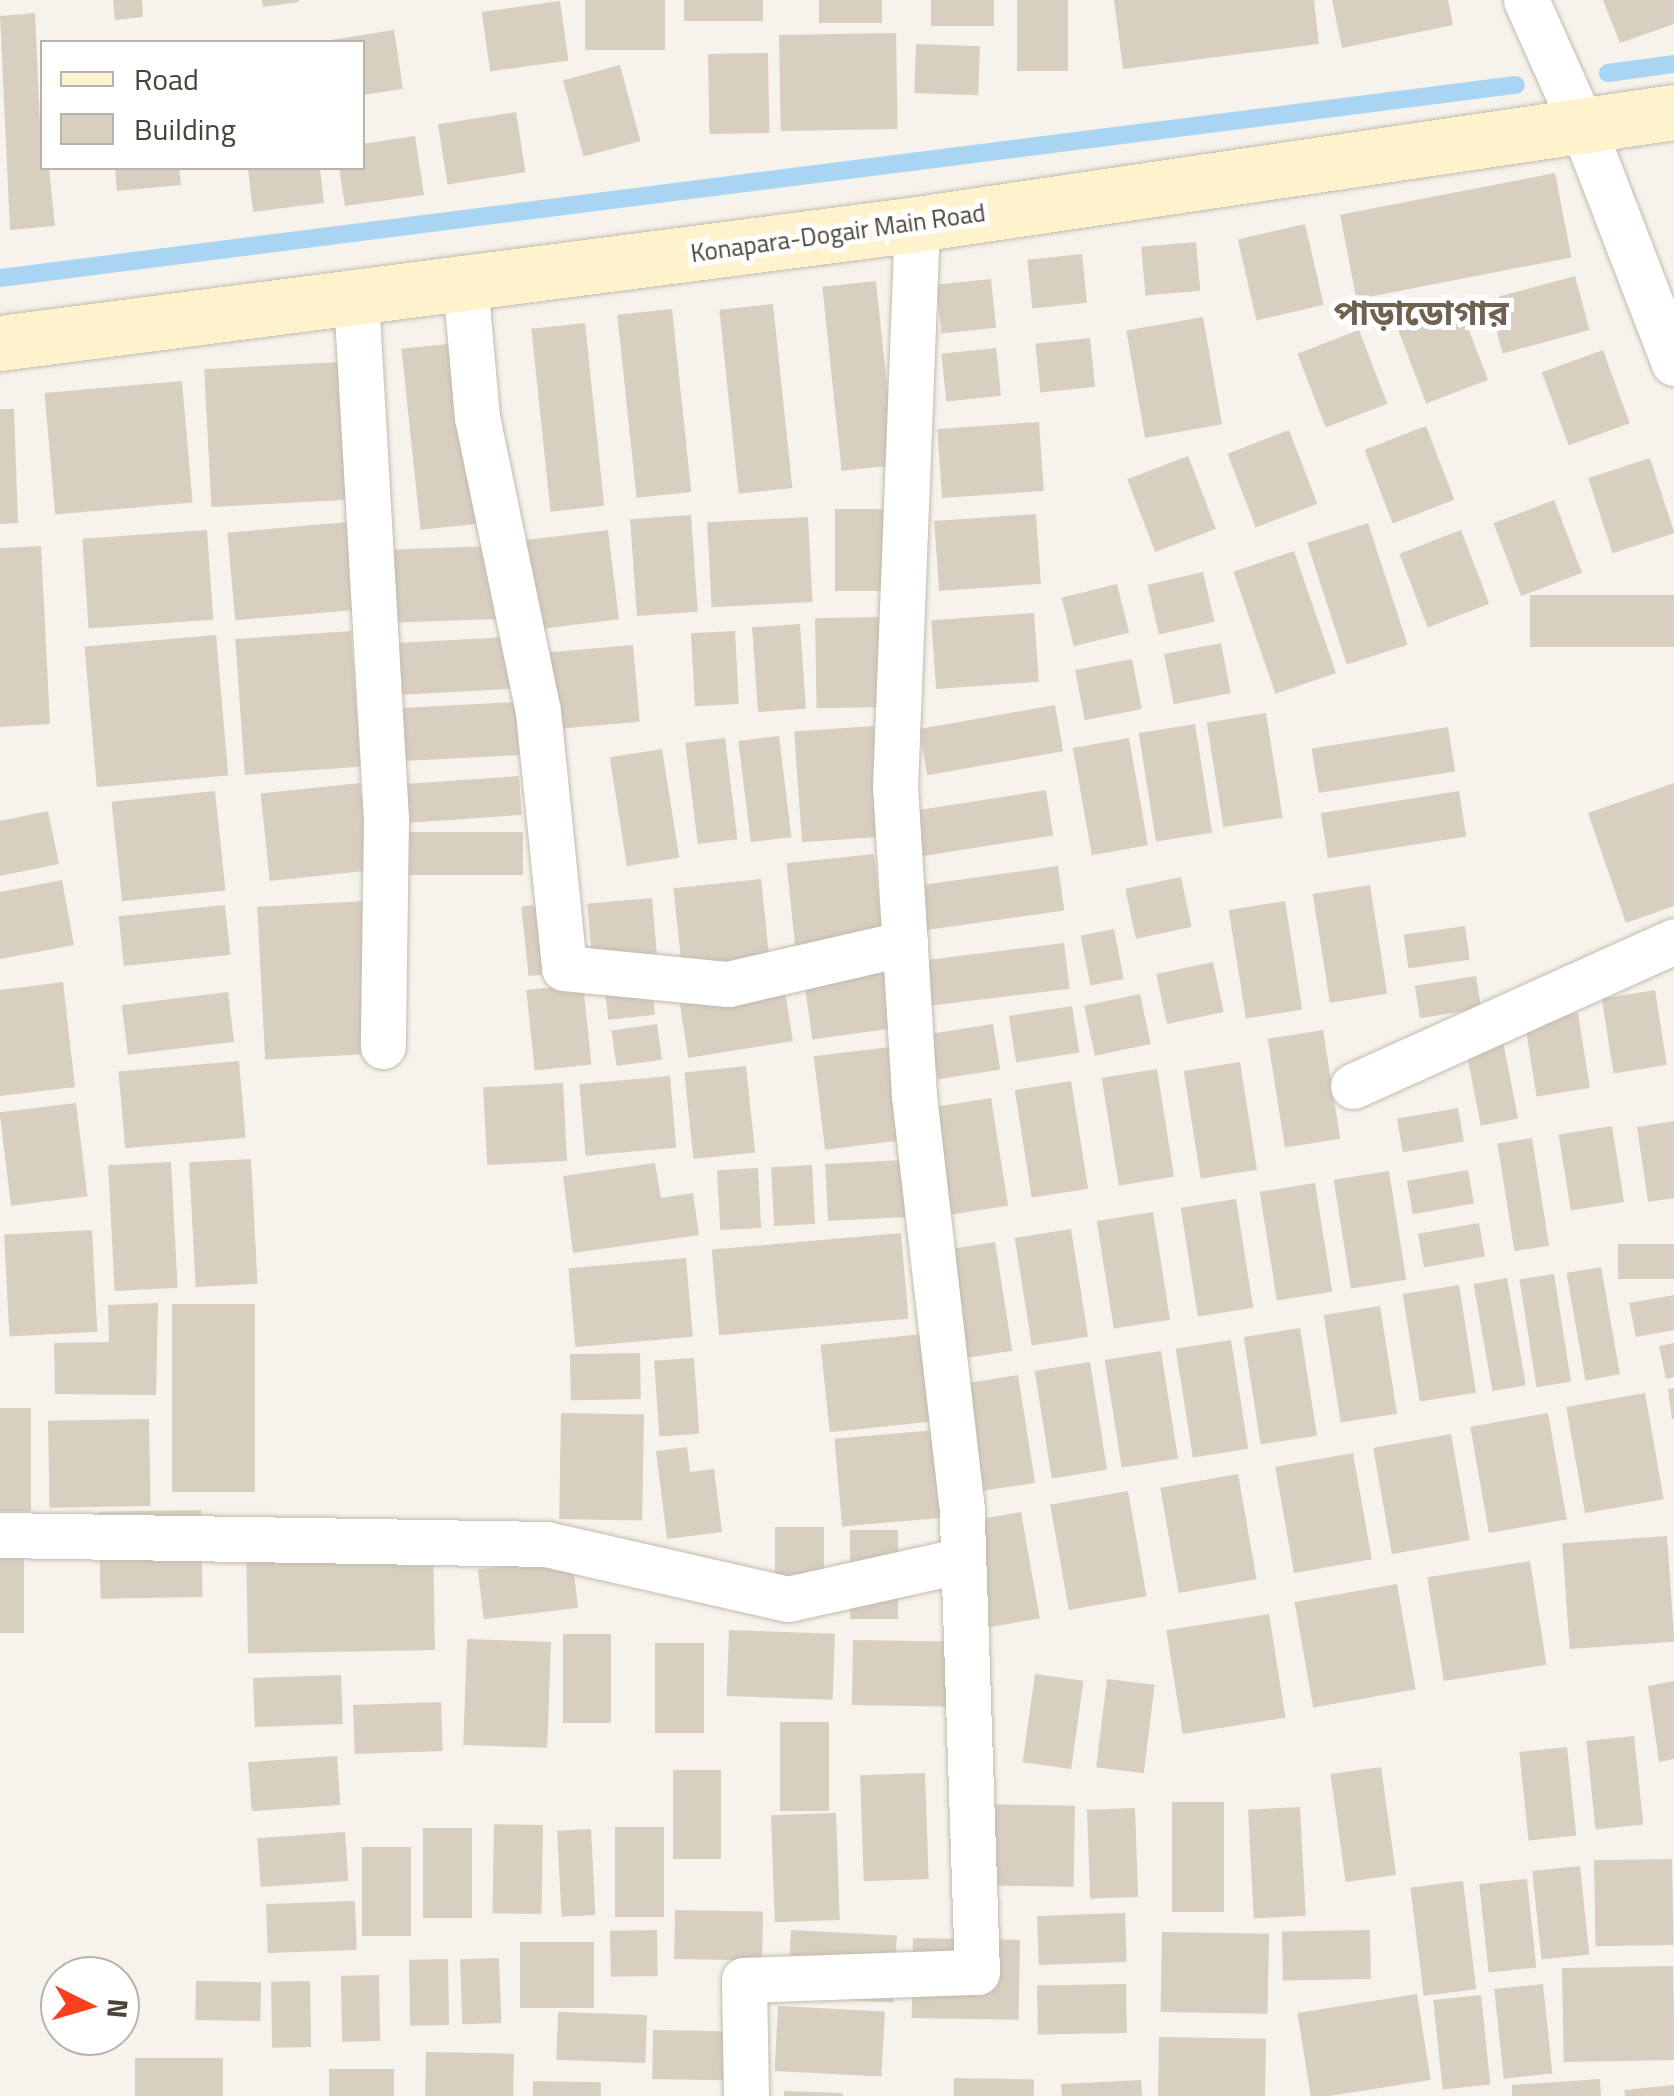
<!DOCTYPE html>
<html>
<head>
<meta charset="utf-8">
<style>
	body { margin:0 }
	#map { position:relative; width:1674px; height:2096px; overflow:hidden; background:#f6f3ec; font-family:"Titillium Web","Noto Sans Bengali",sans-serif }
	div>[style] { position:absolute }
	[style*='--x'] { left:calc(var(--x)*1px); top:calc(var(--y)*1px); width:calc(var(--w)*1px); rotate:calc(var(--a)*1deg) }
	.stream>* { height:18px; margin:-9px; padding:0 9px; transform-origin:9px; border-radius:9px; background:#a9d4f2 }
	.building>* { inset:0; background:#d8cfc1; transform-origin:0 0 }
	.roads { filter:drop-shadow(0 0 2px #c2bbae) drop-shadow(0 0 2px #c2bbae) }
	.street>* { height:45px; margin:-22.5px; padding:0 22.5px; transform-origin:22.5px; border-radius:22.5px; background:#fff }
	.secondary>* { height:55px; margin:-27.5px; padding:0 27.5px; transform-origin:27.5px; border-radius:27.5px; background:#fff3cd }
	span { translate:-50% -50%; white-space:nowrap; text-align:center; line-height:1.15; -webkit-text-stroke:10px #fff; paint-order:stroke }
	.street-label { font-size:25px; color:#4b4439 }
	.district-label { font-size:35px; color:#6e6250; font-weight:700 }
	.legend { position:absolute; left:40px; top:40px; width:325px; height:130px; box-sizing:border-box; background:#fff; border:2px solid #b7b4b0; margin:0; padding:12px 18px; list-style:none; font-size:30px; color:#4b4439 }
	.legend li { display:flex; align-items:center; gap:20px; height:50px }
	.legend b { width:50px; border:2px solid #b7b4b0 }
	.north { position:absolute; left:40px; top:1956px; width:100px; height:100px; box-sizing:border-box; background:#fff; border:2px solid #b7b4b0; border-radius:50%; rotate:95deg; font-size:28px; font-weight:700; line-height:40px; text-align:center; color:#4b4439 }
	.north::after { content:''; display:block; margin:auto; width:35px; height:45px; background:#fc3f1d; clip-path:polygon(50% 0,100% 100%,50% 72%,0 100%) }
</style>
</head>
<body>
<div id="map">
	<div class="stream">
		<i style="--x:1608;--y:73;--w:67;--a:-7.8"></i>
		<i style="--x:0;--y:278;--w:1528;--a:-7.26"></i>
	</div>
	<div class="building">
		<i style="clip-path:polygon(113px 0,142px 0,143px 17px,115px 20px)"></i>
		<i style="clip-path:polygon(262px 0,299px 0,299px 2px,263px 7px)"></i>
		<i style="left:585px;top:0;width:80px;height:50px"></i>
		<i style="left:684px;top:0;width:79px;height:21px"></i>
		<i style="left:819px;top:0;width:63px;height:23px"></i>
		<i style="left:931px;top:0;width:63px;height:26px"></i>
		<i style="left:1017px;top:0;width:51px;height:71px"></i>
		<i style="clip-path:polygon(1114px 0,1314px 0,1319px 44px,1123px 69px)"></i>
		<i style="clip-path:polygon(1332px 0,1448px 0,1453px 25px,1342px 48px)"></i>
		<i style="clip-path:polygon(1603px 0,1674px 0,1674px 24px,1620px 43px)"></i>
		<i style="left:560px;top:1px;width:60px;height:79px;rotate:82deg"></i>
		<i style="clip-path:polygon(35px 13px,42px 168px,49px 168px,55px 226px,10px 230px,0 16px)"></i>
		<i style="clip-path:polygon(394px 30px,403px 89px,362px 95px,362px 42px,318px 42px)"></i>
		<i style="left:896px;top:33px;width:96px;height:117px;rotate:89deg"></i>
		<i style="left:916px;top:44px;width:64px;height:49px;rotate:2deg"></i>
		<i style="left:768px;top:53px;width:80px;height:60px;rotate:89deg"></i>
		<i style="left:620px;top:65px;width:79px;height:59px;rotate:75deg"></i>
		<i style="left:516px;top:112px;width:61px;height:79px;rotate:81deg"></i>
		<i style="clip-path:polygon(415px 136px,424px 195px,345px 206px,339px 168px,362px 168px,362px 144px)"></i>
		<i style="clip-path:polygon(115px 168px,179px 168px,181px 185px,117px 191px)"></i>
		<i style="clip-path:polygon(248px 168px,320px 168px,324px 203px,253px 212px)"></i>
		<i style="left:1555px;top:173px;width:86px;height:219px;rotate:79deg"></i>
		<i style="left:1305px;top:224px;width:83px;height:69px;rotate:77deg"></i>
		<i style="left:1196px;top:242px;width:49px;height:55px;rotate:85deg"></i>
		<i style="left:1082px;top:254px;width:49px;height:55px;rotate:84deg"></i>
		<i style="left:1575px;top:276px;width:56px;height:90px;rotate:75deg"></i>
		<i style="left:991px;top:279px;width:49px;height:55px;rotate:84deg"></i>
		<i style="left:876px;top:281px;width:185px;height:54px;rotate:84deg"></i>
		<i style="left:773px;top:304px;width:185px;height:54px;rotate:84deg"></i>
		<i style="left:1460px;top:307px;width:78px;height:66px;rotate:69deg"></i>
		<i style="left:672px;top:309px;width:184px;height:55px;rotate:84deg"></i>
		<i style="left:1203px;top:317px;width:109px;height:78px;rotate:80deg"></i>
		<i style="left:585px;top:323px;width:184px;height:54px;rotate:84deg"></i>
		<i style="left:1359px;top:330px;width:79px;height:66px;rotate:69deg"></i>
		<i style="left:1090px;top:338px;width:49px;height:55px;rotate:84deg"></i>
		<i style="left:485px;top:340px;width:182px;height:84px;rotate:84deg"></i>
		<i style="left:996px;top:348px;width:48px;height:55px;rotate:84deg"></i>
		<i style="left:1603px;top:350px;width:78px;height:65px;rotate:70deg"></i>
		<i style="left:342px;top:362px;width:138px;height:138px;rotate:87deg"></i>
		<i style="left:182px;top:381px;width:122px;height:138px;rotate:85deg"></i>
		<i style="clip-path:polygon(0 409px,14px 409px,18px 523px,0 524px)"></i>
		<i style="left:1039px;top:422px;width:69px;height:102px;rotate:86deg"></i>
		<i style="left:1426px;top:426px;width:79px;height:66px;rotate:69deg"></i>
		<i style="left:1289px;top:430px;width:79px;height:66px;rotate:69deg"></i>
		<i style="left:1188px;top:456px;width:78px;height:65px;rotate:69deg"></i>
		<i style="left:1650px;top:458px;width:79px;height:65px;rotate:72deg"></i>
		<i style="left:1554px;top:500px;width:78px;height:65px;rotate:69deg"></i>
		<i style="left:835px;top:509px;width:59px;height:82px"></i>
		<i style="left:1036px;top:514px;width:70px;height:102px;rotate:86deg"></i>
		<i style="left:691px;top:515px;width:97px;height:61px;rotate:86deg"></i>
		<i style="left:808px;top:517px;width:85px;height:101px;rotate:87deg"></i>
		<i style="left:349px;top:522px;width:88px;height:122px;rotate:85deg"></i>
		<i style="left:1368px;top:523px;width:128px;height:64px;rotate:72deg"></i>
		<i style="left:207px;top:530px;width:90px;height:125px;rotate:86deg"></i>
		<i style="left:608px;top:530px;width:90px;height:86px;rotate:83deg"></i>
		<i style="left:1461px;top:530px;width:79px;height:66px;rotate:69deg"></i>
		<i style="clip-path:polygon(41px 546px,50px 724px,0 727px,0 548px)"></i>
		<i style="left:494px;top:546px;width:73px;height:101px;rotate:88deg"></i>
		<i style="left:1294px;top:551px;width:129px;height:64px;rotate:71deg"></i>
		<i style="left:1203px;top:572px;width:51px;height:57px;rotate:77deg"></i>
		<i style="left:1117px;top:584px;width:50px;height:57px;rotate:76deg"></i>
		<i style="left:1674px;top:595px;width:52px;height:144px;rotate:90deg"></i>
		<i style="left:1034px;top:613px;width:69px;height:103px;rotate:86deg"></i>
		<i style="left:888px;top:617px;width:90px;height:73px;rotate:89deg"></i>
		<i style="left:800px;top:624px;width:85px;height:48px;rotate:86deg"></i>
		<i style="left:351px;top:631px;width:136px;height:116px;rotate:86deg"></i>
		<i style="left:735px;top:631px;width:73px;height:44px;rotate:87deg"></i>
		<i style="left:216px;top:635px;width:141px;height:132px;rotate:85deg"></i>
		<i style="left:510px;top:637px;width:52px;height:125px;rotate:87deg"></i>
		<i style="left:1221px;top:643px;width:51px;height:58px;rotate:79deg"></i>
		<i style="left:633px;top:645px;width:77px;height:89px;rotate:85deg"></i>
		<i style="left:1132px;top:659px;width:51px;height:58px;rotate:79deg"></i>
		<i style="left:516px;top:702px;width:53px;height:125px;rotate:87deg"></i>
		<i style="left:1055px;top:705px;width:47px;height:138px;rotate:80deg"></i>
		<i style="left:1266px;top:713px;width:106px;height:60px;rotate:81deg"></i>
		<i style="left:1195px;top:724px;width:110px;height:57px;rotate:81deg"></i>
		<i style="left:874px;top:726px;width:111px;height:80px;rotate:86deg"></i>
		<i style="left:1448px;top:727px;width:45px;height:138px;rotate:81deg"></i>
		<i style="left:779px;top:736px;width:102px;height:41px;rotate:83deg"></i>
		<i style="left:725px;top:738px;width:102px;height:40px;rotate:83deg"></i>
		<i style="left:1129px;top:738px;width:109px;height:57px;rotate:80deg"></i>
		<i style="left:662px;top:749px;width:110px;height:53px;rotate:81deg"></i>
		<i style="left:519px;top:776px;width:39px;height:122px;rotate:86deg"></i>
		<i style="left:360px;top:783px;width:88px;height:100px;rotate:84deg"></i>
		<i style="clip-path:polygon(1674px 783px,1674px 906px,1626px 923px,1588px 813px)"></i>
		<i style="left:1046px;top:790px;width:46px;height:138px;rotate:81deg"></i>
		<i style="left:215px;top:791px;width:100px;height:104px;rotate:84deg"></i>
		<i style="left:1459px;top:791px;width:46px;height:140px;rotate:81deg"></i>
		<i style="clip-path:polygon(48px 811px,59px 864px,0 876px,0 821px)"></i>
		<i style="left:402px;top:832px;width:121px;height:43px"></i>
		<i style="left:874px;top:854px;width:89px;height:88px;rotate:84deg"></i>
		<i style="left:1058px;top:866px;width:45px;height:139px;rotate:82deg"></i>
		<i style="left:1181px;top:877px;width:51px;height:57px;rotate:78deg"></i>
		<i style="left:761px;top:879px;width:88px;height:88px;rotate:84deg"></i>
		<i style="clip-path:polygon(62px 880px,74px 945px,0 959px,0 892px)"></i>
		<i style="left:1370px;top:885px;width:110px;height:58px;rotate:81deg"></i>
		<i style="left:652px;top:898px;width:65px;height:65px;rotate:85deg"></i>
		<i style="left:367px;top:901px;width:153px;height:110px;rotate:87deg"></i>
		<i style="left:573px;top:901px;width:70px;height:52px;rotate:84deg"></i>
		<i style="left:1285px;top:901px;width:110px;height:57px;rotate:81deg"></i>
		<i style="left:225px;top:905px;width:50px;height:107px;rotate:84deg"></i>
		<i style="left:1465px;top:926px;width:34px;height:62px;rotate:82deg"></i>
		<i style="left:1114px;top:929px;width:51px;height:34px;rotate:79deg"></i>
		<i style="left:1064px;top:943px;width:46px;height:139px;rotate:83deg"></i>
		<i style="left:1213px;top:962px;width:51px;height:58px;rotate:78deg"></i>
		<i style="left:890px;top:967px;width:61px;height:87px;rotate:82deg"></i>
		<i style="left:1476px;top:976px;width:33px;height:62px;rotate:81deg"></i>
		<i style="left:651px;top:977px;width:38px;height:47px;rotate:84deg"></i>
		<i style="left:783px;top:978px;width:64px;height:106px;rotate:81deg"></i>
		<i style="clip-path:polygon(63px 982px,75px 1087px,0 1096px,0 990px)"></i>
		<i style="left:583px;top:984px;width:81px;height:57px;rotate:84deg"></i>
		<i style="left:1655px;top:990px;width:76px;height:54px;rotate:81deg"></i>
		<i style="left:228px;top:992px;width:50px;height:107px;rotate:83deg"></i>
		<i style="left:1140px;top:994px;width:51px;height:57px;rotate:78deg"></i>
		<i style="left:1072px;top:1006px;width:47px;height:64px;rotate:81deg"></i>
		<i style="left:1578px;top:1013px;width:76px;height:54px;rotate:81deg"></i>
		<i style="left:657px;top:1024px;width:36px;height:46px;rotate:82deg"></i>
		<i style="left:993px;top:1024px;width:46px;height:63px;rotate:81deg"></i>
		<i style="left:1323px;top:1030px;width:110px;height:56px;rotate:81deg"></i>
		<i style="left:1502px;top:1036px;width:84px;height:38px;rotate:79deg"></i>
		<i style="left:898px;top:1046px;width:94px;height:85px;rotate:83deg"></i>
		<i style="left:239px;top:1061px;width:77px;height:121px;rotate:85deg"></i>
		<i style="left:1240px;top:1062px;width:109px;height:57px;rotate:81deg"></i>
		<i style="left:746px;top:1066px;width:87px;height:62px;rotate:84deg"></i>
		<i style="left:1157px;top:1069px;width:109px;height:56px;rotate:81deg"></i>
		<i style="left:670px;top:1076px;width:72px;height:91px;rotate:85deg"></i>
		<i style="left:1071px;top:1081px;width:109px;height:57px;rotate:81deg"></i>
		<i style="left:563px;top:1083px;width:78px;height:80px;rotate:87deg"></i>
		<i style="left:991px;top:1098px;width:109px;height:57px;rotate:81deg"></i>
		<i style="left:76px;top:1103px;width:94px;height:77px;rotate:83deg"></i>
		<i style="left:1458px;top:1108px;width:34px;height:62px;rotate:80deg"></i>
		<i style="clip-path:polygon(1674px 1121px,1674px 1198px,1648px 1202px,1637px 1127px)"></i>
		<i style="left:1612px;top:1126px;width:77px;height:54px;rotate:81deg"></i>
		<i style="left:1532px;top:1138px;width:109px;height:35px;rotate:81deg"></i>
		<i style="left:251px;top:1159px;width:125px;height:62px;rotate:87deg"></i>
		<i style="left:903px;top:1160px;width:57px;height:78px;rotate:87deg"></i>
		<i style="left:171px;top:1162px;width:126px;height:63px;rotate:87deg"></i>
		<i style="clip-path:polygon(655px 1163px,661px 1198px,693px 1193px,699px 1235px,573px 1253px,563px 1176px)"></i>
		<i style="left:812px;top:1165px;width:59px;height:41px;rotate:87deg"></i>
		<i style="left:758px;top:1168px;width:60px;height:41px;rotate:87deg"></i>
		<i style="left:1468px;top:1170px;width:34px;height:62px;rotate:80deg"></i>
		<i style="left:1389px;top:1171px;width:110px;height:56px;rotate:81deg"></i>
		<i style="left:1315px;top:1183px;width:110px;height:56px;rotate:81deg"></i>
		<i style="left:1236px;top:1199px;width:110px;height:56px;rotate:81deg"></i>
		<i style="left:1153px;top:1212px;width:109px;height:57px;rotate:81deg"></i>
		<i style="left:1479px;top:1223px;width:34px;height:62px;rotate:80deg"></i>
		<i style="left:1071px;top:1229px;width:109px;height:57px;rotate:81deg"></i>
		<i style="left:92px;top:1230px;width:102px;height:88px;rotate:87deg"></i>
		<i style="left:901px;top:1233px;width:86px;height:190px;rotate:85deg"></i>
		<i style="left:995px;top:1242px;width:110px;height:57px;rotate:81deg"></i>
		<i style="left:1674px;top:1244px;width:35px;height:56px;rotate:90deg"></i>
		<i style="left:686px;top:1258px;width:79px;height:118px;rotate:85deg"></i>
		<i style="left:1601px;top:1267px;width:109px;height:35px;rotate:80deg"></i>
		<i style="left:1554px;top:1274px;width:109px;height:35px;rotate:81deg"></i>
		<i style="left:1507px;top:1278px;width:109px;height:34px;rotate:80deg"></i>
		<i style="left:1459px;top:1285px;width:109px;height:57px;rotate:81deg"></i>
		<i style="clip-path:polygon(1674px 1295px,1674px 1330px,1636px 1337px,1629px 1303px)"></i>
		<i style="clip-path:polygon(158px 1303px,156px 1395px,55px 1394px,54px 1343px,109px 1342px,108px 1305px)"></i>
		<i style="left:172px;top:1304px;width:83px;height:188px"></i>
		<i style="left:1380px;top:1306px;width:109px;height:57px;rotate:81deg"></i>
		<i style="left:1300px;top:1328px;width:109px;height:57px;rotate:81deg"></i>
		<i style="left:922px;top:1334px;width:88px;height:102px;rotate:84deg"></i>
		<i style="left:1231px;top:1340px;width:110px;height:56px;rotate:81deg"></i>
		<i style="clip-path:polygon(1674px 1343px,1674px 1377px,1666px 1379px,1659px 1346px)"></i>
		<i style="left:1161px;top:1351px;width:109px;height:57px;rotate:81deg"></i>
		<i style="left:640px;top:1353px;width:46px;height:70px;rotate:89deg"></i>
		<i style="left:694px;top:1358px;width:76px;height:40px;rotate:86deg"></i>
		<i style="left:1090px;top:1362px;width:109px;height:56px;rotate:81deg"></i>
		<i style="left:1018px;top:1375px;width:109px;height:57px;rotate:81deg"></i>
		<i style="clip-path:polygon(1674px 1388px,1674px 1419px,1672px 1419px,1668px 1389px)"></i>
		<i style="left:1645px;top:1393px;width:108px;height:80px;rotate:80deg"></i>
		<i style="left:0;top:1408px;width:31px;height:103px"></i>
		<i style="left:561px;top:1413px;width:83px;height:106px;rotate:1deg"></i>
		<i style="left:1548px;top:1413px;width:108px;height:79px;rotate:80deg"></i>
		<i style="left:149px;top:1419px;width:87px;height:101px;rotate:89deg"></i>
		<i style="left:935px;top:1430px;width:88px;height:101px;rotate:85deg"></i>
		<i style="left:1451px;top:1434px;width:108px;height:79px;rotate:80deg"></i>
		<i style="clip-path:polygon(687px 1447px,690px 1472px,714px 1469px,722px 1532px,667px 1539px,656px 1451px)"></i>
		<i style="left:1353px;top:1453px;width:108px;height:79px;rotate:80deg"></i>
		<i style="left:1238px;top:1474px;width:107px;height:79px;rotate:80deg"></i>
		<i style="left:1128px;top:1491px;width:107px;height:79px;rotate:80deg"></i>
		<i style="left:201px;top:1510px;width:87px;height:102px;rotate:89deg"></i>
		<i style="left:1021px;top:1512px;width:108px;height:79px;rotate:80deg"></i>
		<i style="left:775px;top:1527px;width:49px;height:89px"></i>
		<i style="left:850px;top:1530px;width:48px;height:89px"></i>
		<i style="left:1667px;top:1536px;width:106px;height:105px;rotate:86deg"></i>
		<i style="left:433px;top:1539px;width:111px;height:187px;rotate:89deg"></i>
		<i style="left:0;top:1546px;width:24px;height:87px"></i>
		<i style="left:572px;top:1558px;width:50px;height:95px;rotate:83deg"></i>
		<i style="left:1530px;top:1561px;width:105px;height:104px;rotate:81deg"></i>
		<i style="left:1397px;top:1584px;width:107px;height:104px;rotate:80deg"></i>
		<i style="left:1269px;top:1614px;width:105px;height:104px;rotate:81deg"></i>
		<i style="left:729px;top:1630px;width:106px;height:66px;rotate:2deg"></i>
		<i style="left:563px;top:1634px;width:48px;height:89px"></i>
		<i style="left:467px;top:1639px;width:84px;height:106px;rotate:2deg"></i>
		<i style="left:853px;top:1640px;width:107px;height:65px;rotate:1deg"></i>
		<i style="left:655px;top:1643px;width:49px;height:90px"></i>
		<i style="left:1035px;top:1674px;width:49px;height:89px;rotate:8deg"></i>
		<i style="left:341px;top:1675px;width:49px;height:88px;rotate:88deg"></i>
		<i style="left:1107px;top:1679px;width:48px;height:89px;rotate:7deg"></i>
		<i style="clip-path:polygon(1674px 1681px,1674px 1759px,1659px 1762px,1648px 1686px)"></i>
		<i style="left:441px;top:1702px;width:49px;height:88px;rotate:88deg"></i>
		<i style="left:780px;top:1722px;width:49px;height:89px"></i>
		<i style="left:1634px;top:1736px;width:89px;height:48px;rotate:84deg"></i>
		<i style="left:1567px;top:1747px;width:89px;height:48px;rotate:84deg"></i>
		<i style="left:337px;top:1756px;width:49px;height:89px;rotate:86deg"></i>
		<i style="left:1381px;top:1767px;width:109px;height:51px;rotate:82deg"></i>
		<i style="left:673px;top:1770px;width:48px;height:89px"></i>
		<i style="left:925px;top:1773px;width:106px;height:65px;rotate:88deg"></i>
		<i style="left:1172px;top:1802px;width:52px;height:110px"></i>
		<i style="left:968px;top:1804px;width:107px;height:81px;rotate:1deg"></i>
		<i style="left:1300px;top:1807px;width:109px;height:52px;rotate:87deg"></i>
		<i style="left:1135px;top:1808px;width:89px;height:48px;rotate:88deg"></i>
		<i style="left:836px;top:1813px;width:107px;height:65px;rotate:88deg"></i>
		<i style="left:543px;top:1825px;width:89px;height:49px;rotate:91deg"></i>
		<i style="left:615px;top:1827px;width:49px;height:90px"></i>
		<i style="left:423px;top:1828px;width:49px;height:90px"></i>
		<i style="left:591px;top:1829px;width:86px;height:34px;rotate:87deg"></i>
		<i style="left:345px;top:1832px;width:49px;height:88px;rotate:86deg"></i>
		<i style="left:362px;top:1847px;width:49px;height:89px"></i>
		<i style="left:1672px;top:1859px;width:86px;height:78px;rotate:89deg"></i>
		<i style="left:1580px;top:1866px;width:89px;height:48px;rotate:84deg"></i>
		<i style="left:1527px;top:1879px;width:89px;height:48px;rotate:84deg"></i>
		<i style="left:1463px;top:1881px;width:109px;height:53px;rotate:83deg"></i>
		<i style="left:355px;top:1901px;width:49px;height:89px;rotate:88deg"></i>
		<i style="left:675px;top:1910px;width:88px;height:49px;rotate:1deg"></i>
		<i style="left:1125px;top:1913px;width:49px;height:88px;rotate:88deg"></i>
		<i style="left:657px;top:1930px;width:46px;height:47px;rotate:89deg"></i>
		<i style="left:791px;top:1930px;width:106px;height:67px;rotate:3deg"></i>
		<i style="left:1370px;top:1930px;width:49px;height:88px;rotate:89deg"></i>
		<i style="left:1162px;top:1932px;width:107px;height:80px;rotate:1deg"></i>
		<i style="left:913px;top:1938px;width:107px;height:80px;rotate:1deg"></i>
		<i style="left:520px;top:1942px;width:74px;height:66px"></i>
		<i style="left:499px;top:1958px;width:65px;height:39px;rotate:88deg"></i>
		<i style="left:448px;top:1959px;width:66px;height:39px;rotate:89deg"></i>
		<i style="left:1673px;top:1966px;width:94px;height:111px;rotate:89deg"></i>
		<i style="left:379px;top:1975px;width:66px;height:38px;rotate:89deg"></i>
		<i style="left:196px;top:1981px;width:65px;height:39px;rotate:1deg"></i>
		<i style="left:310px;top:1981px;width:66px;height:39px;rotate:89deg"></i>
		<i style="left:1126px;top:1984px;width:49px;height:89px;rotate:89deg"></i>
		<i style="left:1543px;top:1984px;width:90px;height:49px;rotate:84deg"></i>
		<i style="left:1417px;top:1994px;width:87px;height:121px;rotate:81deg"></i>
		<i style="left:1481px;top:1995px;width:90px;height:48px;rotate:84deg"></i>
		<i style="left:778px;top:2006px;width:107px;height:65px;rotate:3deg"></i>
		<i style="left:647px;top:2015px;width:48px;height:89px;rotate:92deg"></i>
		<i style="left:653px;top:2030px;width:88px;height:49px;rotate:1deg"></i>
		<i style="left:1159px;top:2037px;width:107px;height:59px;rotate:1deg"></i>
		<i style="left:426px;top:2052px;width:88px;height:44px;rotate:1deg"></i>
		<i style="left:135px;top:2058px;width:88px;height:38px"></i>
		<i style="left:329px;top:2069px;width:65px;height:27px"></i>
		<i style="left:954px;top:2078px;width:80px;height:18px;rotate:1deg"></i>
		<i style="clip-path:polygon(1600px 2079px,1601px 2096px,1512px 2096px,1512px 2085px)"></i>
		<i style="clip-path:polygon(1141px 2080px,1142px 2096px,1062px 2096px,1061px 2084px)"></i>
		<i style="left:533px;top:2081px;width:68px;height:15px;rotate:1deg"></i>
		<i style="clip-path:polygon(1674px 2085px,1674px 2096px,1625px 2096px,1624px 2090px)"></i>
		<i style="clip-path:polygon(784px 2091px,843px 2093px,843px 2096px,784px 2096px)"></i>
	</div>
	<div class="roads">
		<div class="street">
			<i style="--x:1526;--y:0;--w:137;--a:65.9"></i>
			<i style="--x:1582;--y:125;--w:255;--a:68.9"></i>
			<i style="--x:465;--y:283;--w:135;--a:84.9"></i>
			<i style="--x:477;--y:417;--w:300;--a:78.3"></i>
			<i style="--x:538;--y:711;--w:258;--a:84.2"></i>
			<i style="--x:564;--y:968;--w:165;--a:5.6"></i>
			<i style="--x:728;--y:984;--w:182;--a:-13"></i>
			<i style="--x:356;--y:298;--w:522;--a:86.7"></i>
			<i style="--x:386;--y:819;--w:227;--a:90.8"></i>
			<i style="--x:1353;--y:1086;--w:352;--a:-24.3"></i>
			<i style="--x:0;--y:1535;--w:546;--a:0.94"></i>
			<i style="--x:546;--y:1544;--w:248;--a:12.8"></i>
			<i style="--x:788;--y:1599;--w:178;--a:-12.6"></i>
			<i style="--x:746;--y:2096;--w:116;--a:-91"></i>
			<i style="--x:744;--y:1980;--w:233;--a:-2"></i>
			<i style="--x:977;--y:1972;--w:470;--a:-91.9"></i>
			<i style="--x:961;--y:1502;--w:410;--a:-96.6"></i>
			<i style="--x:914;--y:1095;--w:308;--a:-93.5"></i>
			<i style="--x:895;--y:788;--w:564;--a:-87.77"></i>
		</div>
		<div class="secondary">
			<i style="--x:0;--y:343;--w:925;--a:-7.39"></i>
			<i style="--x:917;--y:224;--w:765;--a:-8.42"></i>
		</div>
	</div>
	<div class="street-label">
		<span style="left:838px;top:233px;rotate:-8deg">Konapara-Dogair Main Road</span>
	</div>
	<div class="district-label">
		<span style="left:1421px;top:312px">পাড়াডোগার</span>
	</div>
	<ul class="legend">
	<li><b style="height:12px;background:#fff3cd"></b>Road</li>
	<li><b style="height:28px;background:#d8cfc1"></b>Building</li>
	</ul>
	<div class="north">N</div>
</div>
</body>
</html>
